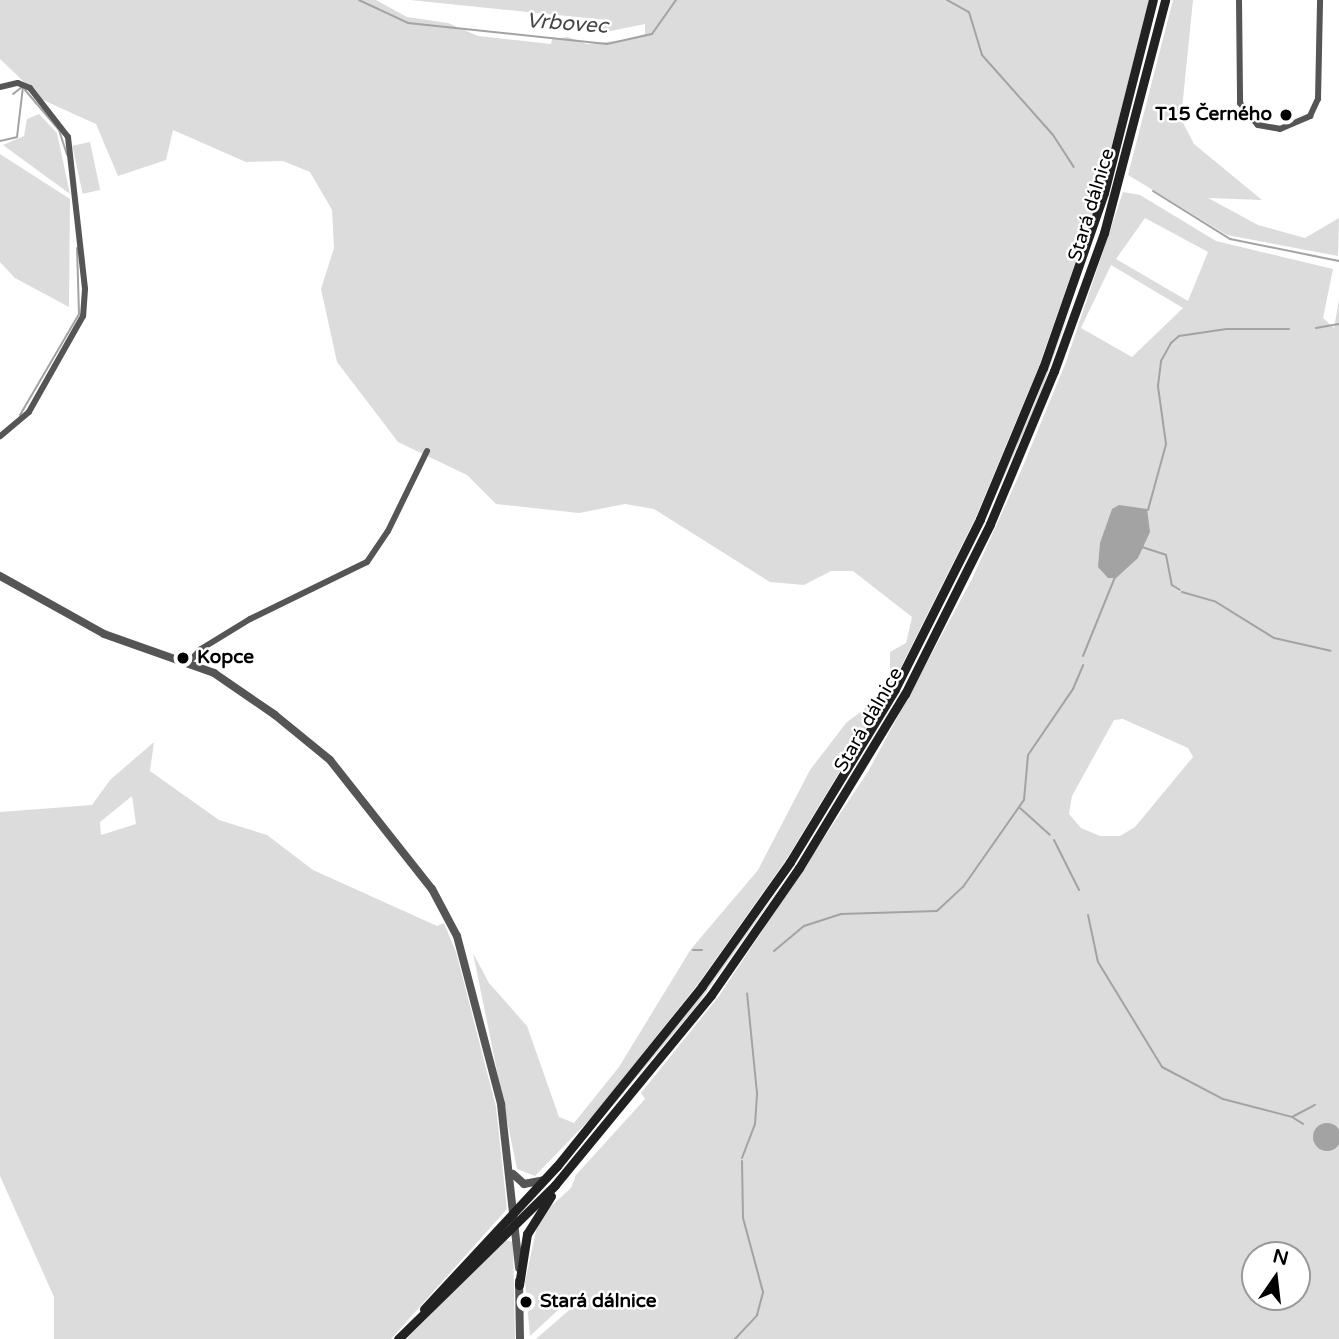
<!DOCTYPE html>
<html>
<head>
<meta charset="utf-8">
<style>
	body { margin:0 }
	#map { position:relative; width:1339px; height:1339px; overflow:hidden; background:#fff; font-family:"Varela Round",sans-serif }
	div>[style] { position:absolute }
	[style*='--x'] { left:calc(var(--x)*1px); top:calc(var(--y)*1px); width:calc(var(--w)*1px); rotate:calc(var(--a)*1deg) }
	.green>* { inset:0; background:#dcdcdc; transform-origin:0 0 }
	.water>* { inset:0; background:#a3a3a3 }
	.round { border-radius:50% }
	.stream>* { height:2px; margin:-1px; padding:0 1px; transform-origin:1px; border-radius:1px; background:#a3a3a3 }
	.minor>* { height:6px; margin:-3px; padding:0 3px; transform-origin:3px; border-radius:3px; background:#555 }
	.tertiary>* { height:8px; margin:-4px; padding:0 4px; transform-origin:4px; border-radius:4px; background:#555 }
	.secondary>* { height:9px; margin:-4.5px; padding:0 4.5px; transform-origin:4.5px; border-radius:4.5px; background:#222 }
	.dots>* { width:19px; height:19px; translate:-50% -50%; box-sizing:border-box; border:4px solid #fff; border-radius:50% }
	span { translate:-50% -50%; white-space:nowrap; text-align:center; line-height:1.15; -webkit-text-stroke:5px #fff; paint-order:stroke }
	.poi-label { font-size:19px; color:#000; font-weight:700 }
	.right { translate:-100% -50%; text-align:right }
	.left { translate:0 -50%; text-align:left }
	.street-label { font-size:19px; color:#000 }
	.water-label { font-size:21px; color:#444; font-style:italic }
	.north { position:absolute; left:1241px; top:1241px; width:70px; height:70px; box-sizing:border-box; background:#fff; border:2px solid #999; border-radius:50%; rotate:14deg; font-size:19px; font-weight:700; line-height:28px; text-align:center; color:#000 }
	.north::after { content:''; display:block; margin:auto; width:24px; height:32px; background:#000; clip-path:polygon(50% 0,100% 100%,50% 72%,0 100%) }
</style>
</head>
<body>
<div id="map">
	<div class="green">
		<i style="clip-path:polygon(0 0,376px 0,407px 17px,448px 23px,478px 36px,551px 44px,552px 39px,568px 37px,587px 44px,624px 40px,645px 34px,645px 24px,601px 33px,599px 22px,607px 20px,410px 0,1149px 0,1100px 192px,1039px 366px,976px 517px,891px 687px,786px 860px,698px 984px,592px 1117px,535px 1176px,517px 1169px,473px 953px,489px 983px,527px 1026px,559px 1117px,574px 1123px,619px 1067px,691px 949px,758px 870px,810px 770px,846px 723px,876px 700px,890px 671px,890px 652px,906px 643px,912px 617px,853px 571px,831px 571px,804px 585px,770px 582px,654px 509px,625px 504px,579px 513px,496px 504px,467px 475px,398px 442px,337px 362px,321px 289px,334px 248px,332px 210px,310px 172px,283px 161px,246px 162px,173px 130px,166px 160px,118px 176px,96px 124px,43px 100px,0 59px)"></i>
		<i style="clip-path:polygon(1173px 0,1193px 0,1181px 119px,1194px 144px,1262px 200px,1208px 198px,1258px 225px,1305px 238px,1339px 218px,1338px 256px,1227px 235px,1128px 175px)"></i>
		<i style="clip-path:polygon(39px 114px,57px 133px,70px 194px,3px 145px,24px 136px,27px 119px)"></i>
		<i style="left:90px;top:142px;width:49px;height:18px;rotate:78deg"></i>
		<i style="clip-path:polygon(0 154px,70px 199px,69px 307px,15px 278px,0 262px)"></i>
		<i style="clip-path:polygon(evenodd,1123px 192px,1140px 195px,1216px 241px,1333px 269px,1323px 318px,1334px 328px,1339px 300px,1339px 1339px,536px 1339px,575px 1305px,570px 1299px,530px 1336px,525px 1282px,539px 1217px,571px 1188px,576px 1175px,645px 1099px,641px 1093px,719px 996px,869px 770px,972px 579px,1021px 471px,1066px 362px,1123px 192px,1145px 218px,1208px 252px,1188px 301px,1116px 259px,1145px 218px,1123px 192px,1111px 265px,1183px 308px,1132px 357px,1081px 328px,1111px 265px,1123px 192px,1123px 719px,1188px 748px,1193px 757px,1135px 827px,1120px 836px,1100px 836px,1081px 828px,1069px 814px,1072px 796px,1114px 720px,1123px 719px,1123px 192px,1255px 1255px,1297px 1255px,1297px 1297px,1255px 1297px,1255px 1255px)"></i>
		<i style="clip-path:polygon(1076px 293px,1038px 401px,946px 606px,1036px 400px)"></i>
		<i style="clip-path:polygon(evenodd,154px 742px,150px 771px,219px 820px,267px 835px,313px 870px,437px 926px,444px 923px,456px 952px,496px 1107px,507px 1209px,391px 1339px,54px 1339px,54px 1297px,0 1176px,0 812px,92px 805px,110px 780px,154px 742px,132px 796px,136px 824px,101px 835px,100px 822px,132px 796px)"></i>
		<i style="clip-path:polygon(784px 882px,695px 1008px,528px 1206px,692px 1006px)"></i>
		<i style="clip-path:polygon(506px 1240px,513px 1242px,515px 1339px,406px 1339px)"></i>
	</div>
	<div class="water">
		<i style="clip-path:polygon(1119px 505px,1147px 509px,1150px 532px,1138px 558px,1116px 578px,1108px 578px,1098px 567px,1100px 543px,1112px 509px)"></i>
		<i class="round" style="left:1313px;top:1123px;width:28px;height:28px"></i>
	</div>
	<div class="stream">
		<i style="--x:359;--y:0;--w:54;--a:25.1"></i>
		<i style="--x:408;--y:23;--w:200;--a:6"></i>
		<i style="--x:607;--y:44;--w:46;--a:-12.5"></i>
		<i style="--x:652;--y:34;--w:42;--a:-54.8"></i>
		<i style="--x:947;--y:0;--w:25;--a:29"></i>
		<i style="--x:969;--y:12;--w:45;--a:73.2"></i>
		<i style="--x:982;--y:55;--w:107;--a:48.4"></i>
		<i style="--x:1053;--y:135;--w:38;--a:57"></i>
		<i style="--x:25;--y:90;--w:52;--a:49.6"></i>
		<i style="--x:59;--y:130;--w:26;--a:72"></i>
		<i style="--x:13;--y:94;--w:11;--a:-38"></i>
		<i style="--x:0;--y:141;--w:17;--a:-13"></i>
		<i style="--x:17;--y:137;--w:50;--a:-83.2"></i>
		<i style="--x:1153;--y:191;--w:91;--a:31.9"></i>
		<i style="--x:1230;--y:239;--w:111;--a:11.4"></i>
		<i style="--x:1316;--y:328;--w:23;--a:-10"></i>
		<i style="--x:20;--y:415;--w:117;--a:-59.7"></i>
		<i style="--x:79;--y:314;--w:66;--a:-91.7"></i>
		<i style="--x:1148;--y:510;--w:68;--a:-74.7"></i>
		<i style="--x:1166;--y:444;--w:59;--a:-97.9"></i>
		<i style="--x:1158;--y:386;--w:25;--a:-83"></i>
		<i style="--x:1161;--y:361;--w:21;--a:-61"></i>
		<i style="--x:1171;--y:343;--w:11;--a:-41"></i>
		<i style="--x:1179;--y:336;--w:48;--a:-8.5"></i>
		<i style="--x:1226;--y:329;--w:63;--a:0"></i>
		<i style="--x:1142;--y:547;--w:25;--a:18"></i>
		<i style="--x:1166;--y:555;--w:31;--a:79"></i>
		<i style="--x:1172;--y:585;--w:9;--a:32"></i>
		<i style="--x:1182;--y:592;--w:35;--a:16"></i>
		<i style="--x:1216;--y:602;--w:68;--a:31.8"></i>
		<i style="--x:1274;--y:638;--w:58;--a:12.8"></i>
		<i style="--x:1083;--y:656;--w:85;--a:-67.9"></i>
		<i style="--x:1020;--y:808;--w:40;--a:42"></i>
		<i style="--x:1054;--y:840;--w:56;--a:63.4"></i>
		<i style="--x:1088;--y:915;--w:48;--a:78"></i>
		<i style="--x:1098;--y:962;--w:123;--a:58.6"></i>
		<i style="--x:1162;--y:1067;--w:69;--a:27.7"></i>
		<i style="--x:1223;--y:1099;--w:71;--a:14.6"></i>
		<i style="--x:1292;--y:1117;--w:26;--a:-28"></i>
		<i style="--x:693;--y:950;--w:9;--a:0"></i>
		<i style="--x:774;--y:951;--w:39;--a:-40"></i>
		<i style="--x:804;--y:926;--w:39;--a:-18"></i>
		<i style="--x:841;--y:914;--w:96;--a:-1.8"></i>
		<i style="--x:937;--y:911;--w:35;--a:-43"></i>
		<i style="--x:963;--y:887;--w:106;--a:-55"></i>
		<i style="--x:1024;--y:800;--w:45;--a:-84.9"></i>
		<i style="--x:1028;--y:755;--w:80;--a:-55.7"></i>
		<i style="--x:1073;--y:689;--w:26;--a:-67"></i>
		<i style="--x:1292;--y:1117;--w:13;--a:32"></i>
		<i style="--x:742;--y:1158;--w:36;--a:-69"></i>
		<i style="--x:755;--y:1124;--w:31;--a:-86"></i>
		<i style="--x:757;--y:1093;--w:100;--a:-95.7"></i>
		<i style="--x:735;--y:1339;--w:33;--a:-47"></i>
		<i style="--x:757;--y:1315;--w:24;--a:-75"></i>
		<i style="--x:763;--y:1292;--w:77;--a:-105.1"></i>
		<i style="--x:743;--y:1218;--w:57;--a:-91"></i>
	</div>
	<div class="minor">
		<i style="--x:1239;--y:0;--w:103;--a:89.4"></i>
		<i style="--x:1240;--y:103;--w:28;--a:51"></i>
		<i style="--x:1258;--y:125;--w:22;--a:10"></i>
		<i style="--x:1280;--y:129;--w:33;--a:-23"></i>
		<i style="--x:1310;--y:116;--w:19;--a:-65"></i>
		<i style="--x:1318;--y:99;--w:99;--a:-88.8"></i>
		<i style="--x:0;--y:87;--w:18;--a:-13"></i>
		<i style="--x:18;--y:83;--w:13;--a:23"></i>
		<i style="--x:30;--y:88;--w:62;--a:52.2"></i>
		<i style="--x:68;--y:137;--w:153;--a:83.6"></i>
		<i style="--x:85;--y:289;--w:27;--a:94"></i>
		<i style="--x:83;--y:316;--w:110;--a:119.4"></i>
		<i style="--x:29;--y:412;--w:38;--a:140"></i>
		<i style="--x:188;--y:663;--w:19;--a:-47"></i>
		<i style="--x:201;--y:649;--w:57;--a:-31.5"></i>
		<i style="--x:250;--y:619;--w:130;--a:-26"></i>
		<i style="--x:367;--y:562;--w:37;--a:-56"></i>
		<i style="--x:388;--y:531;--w:89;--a:-64"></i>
	</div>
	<div class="tertiary">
		<i style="--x:0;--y:576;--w:119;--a:29.1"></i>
		<i style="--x:104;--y:634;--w:117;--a:19.5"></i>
		<i style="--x:214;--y:673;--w:74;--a:34.5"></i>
		<i style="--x:275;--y:715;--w:71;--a:39.3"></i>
		<i style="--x:330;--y:760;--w:164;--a:51.7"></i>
		<i style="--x:432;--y:889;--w:53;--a:62"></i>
		<i style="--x:457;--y:936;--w:174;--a:75.3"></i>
		<i style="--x:501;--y:1104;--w:165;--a:83.7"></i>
		<i style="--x:513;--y:1174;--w:15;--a:42"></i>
		<i style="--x:524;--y:1184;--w:20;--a:-11"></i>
		<i style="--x:519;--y:1281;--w:58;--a:89"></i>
	</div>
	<div class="secondary">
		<i style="--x:519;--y:1285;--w:52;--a:-81.1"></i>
		<i style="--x:527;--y:1234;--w:45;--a:-57.7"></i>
		<i style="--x:424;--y:1309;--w:195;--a:-47.1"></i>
		<i style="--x:557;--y:1166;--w:231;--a:-51.1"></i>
		<i style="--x:702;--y:986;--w:152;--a:-54.6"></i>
		<i style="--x:790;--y:862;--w:202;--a:-58.7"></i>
		<i style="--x:895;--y:689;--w:190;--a:-63.4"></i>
		<i style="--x:980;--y:519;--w:164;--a:-67.4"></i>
		<i style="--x:1043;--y:368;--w:185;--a:-70.8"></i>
		<i style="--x:1104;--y:193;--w:199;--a:-75.8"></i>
		<i style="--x:398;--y:1339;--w:220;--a:-44.4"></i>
		<i style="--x:555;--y:1185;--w:246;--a:-50.6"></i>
		<i style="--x:711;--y:995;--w:155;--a:-55.3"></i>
		<i style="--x:799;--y:868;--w:204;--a:-58.7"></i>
		<i style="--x:905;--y:694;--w:190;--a:-63.4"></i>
		<i style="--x:990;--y:524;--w:166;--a:-67.3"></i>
		<i style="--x:1054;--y:371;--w:147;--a:-70.1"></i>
		<i style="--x:1104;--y:233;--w:241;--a:-75.3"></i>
	</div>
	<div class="dots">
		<i style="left:1286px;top:115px;background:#000"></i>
		<i style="left:183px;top:658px;background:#000"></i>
		<i style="left:526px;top:1302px;background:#000"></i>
	</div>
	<div class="poi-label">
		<span class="right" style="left:1272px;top:115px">T15 Černého</span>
		<span class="left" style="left:197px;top:658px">Kopce</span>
		<span class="left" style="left:540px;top:1302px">Stará dálnice</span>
	</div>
	<div class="street-label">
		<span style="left:1092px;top:205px;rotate:-73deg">Stará dálnice</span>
		<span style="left:869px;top:720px;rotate:-60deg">Stará dálnice</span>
	</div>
	<div class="water-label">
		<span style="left:567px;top:24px;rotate:4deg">Vrbovec</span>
	</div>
	<div class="north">N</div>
</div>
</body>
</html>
